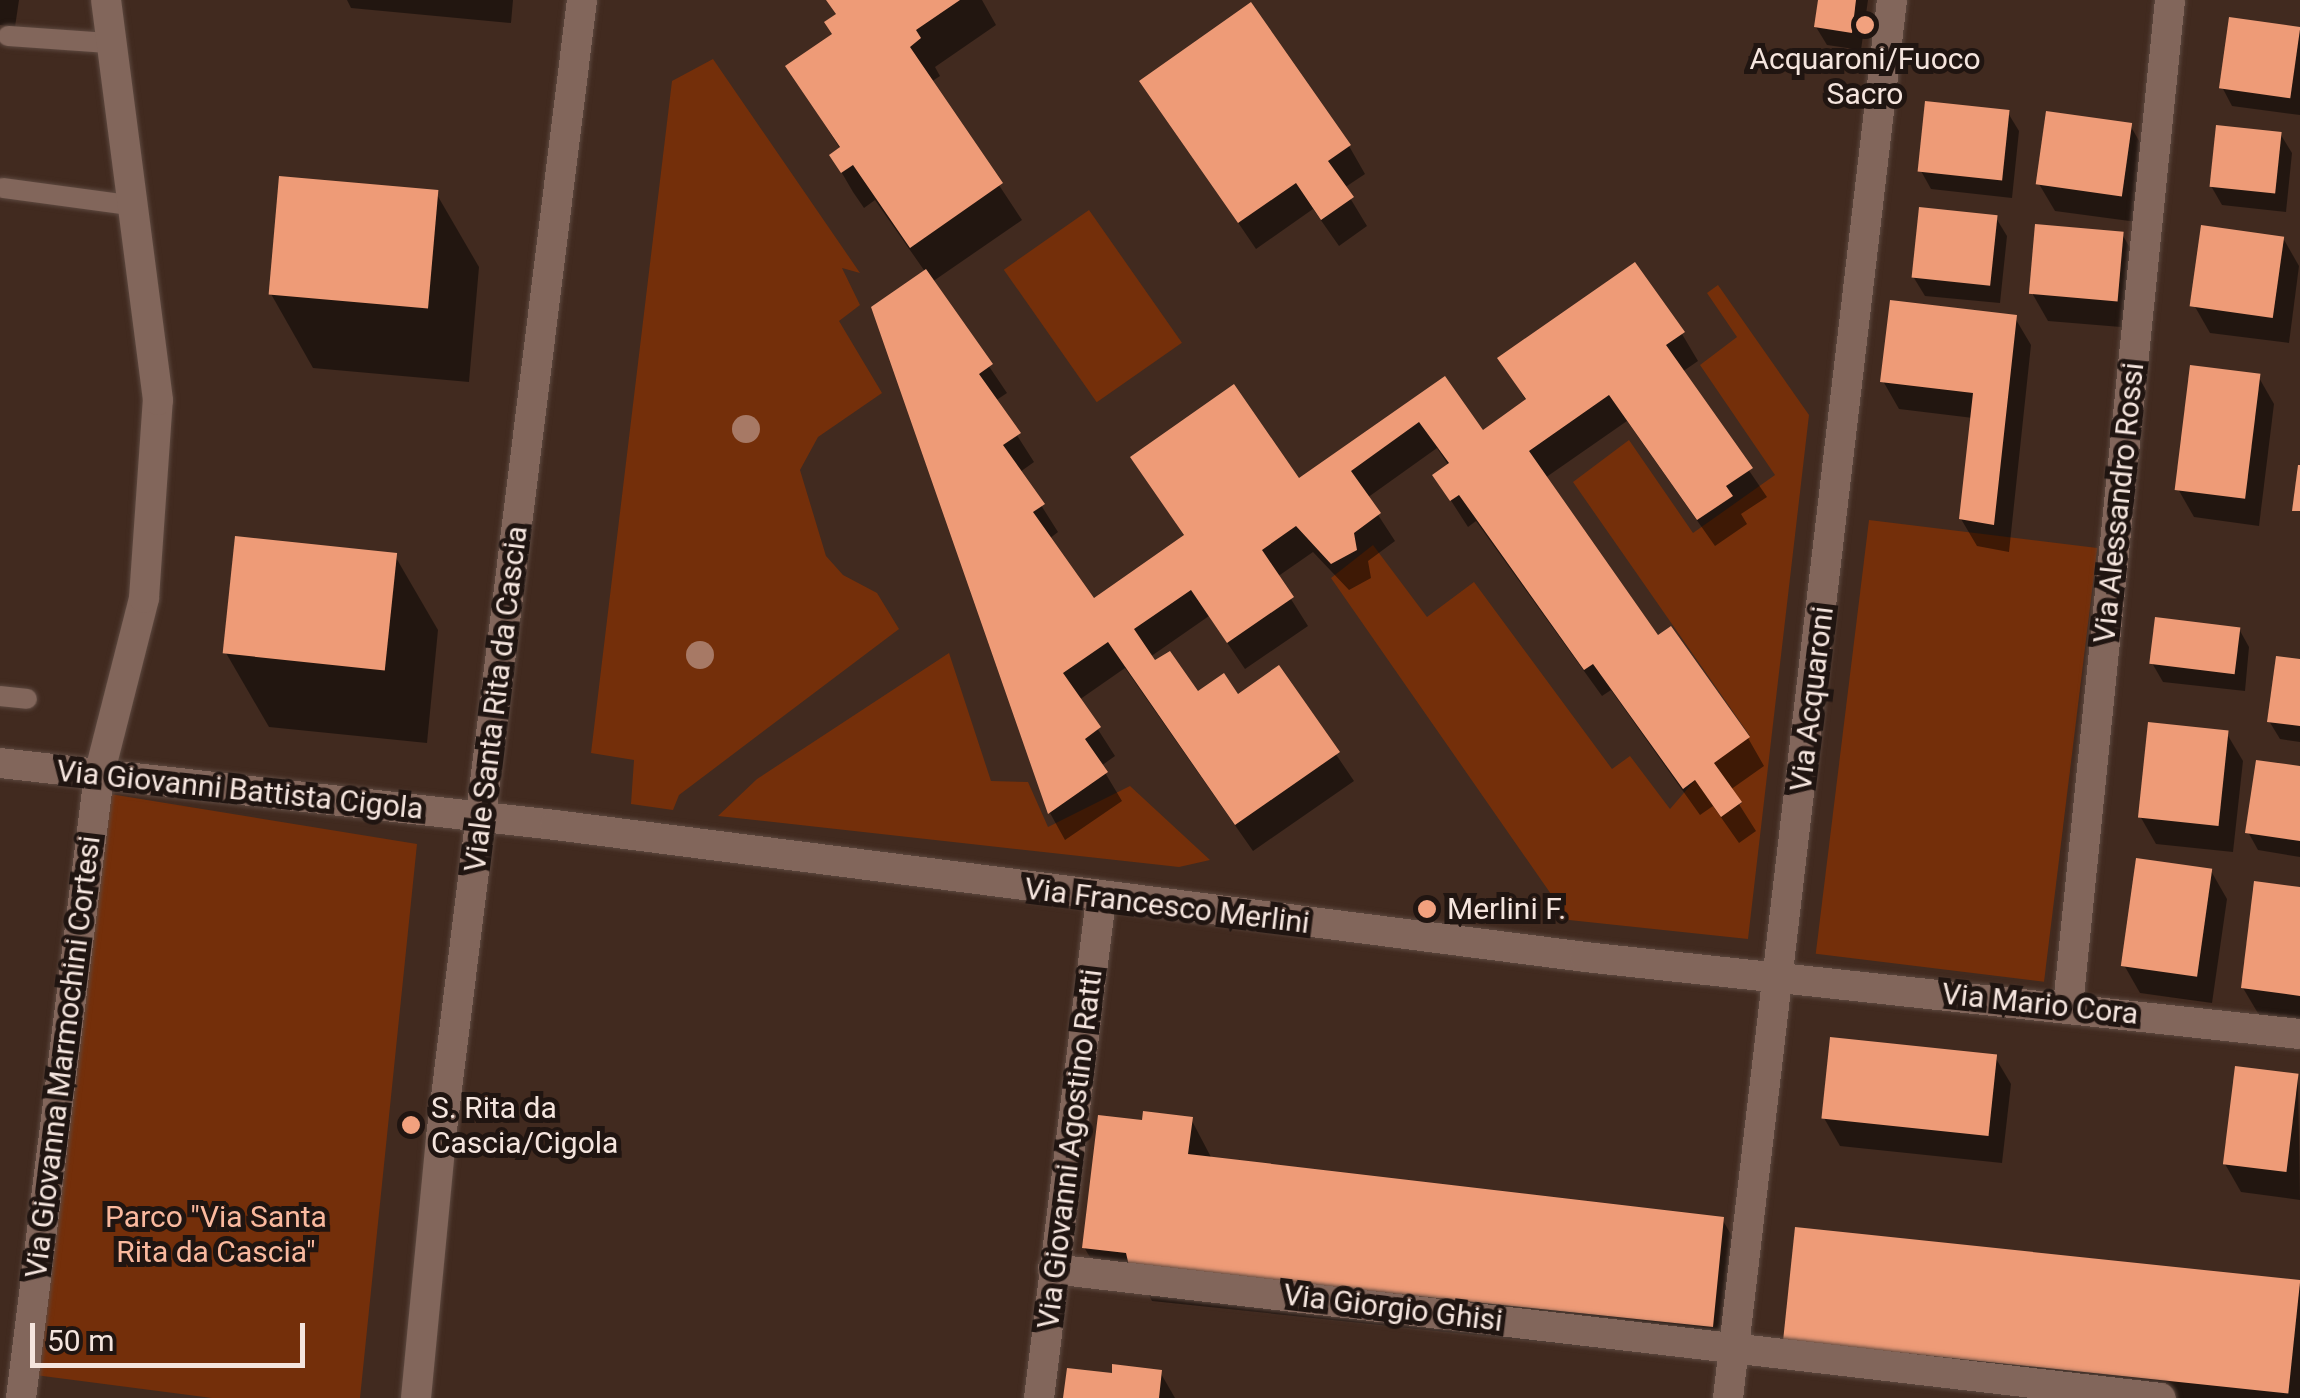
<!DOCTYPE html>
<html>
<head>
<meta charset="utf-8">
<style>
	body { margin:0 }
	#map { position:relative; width:2300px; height:1398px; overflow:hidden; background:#412a1f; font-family:Roboto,sans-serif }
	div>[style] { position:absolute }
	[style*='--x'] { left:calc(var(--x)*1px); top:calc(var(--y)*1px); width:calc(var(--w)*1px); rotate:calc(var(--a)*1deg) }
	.green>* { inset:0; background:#742f0a; transform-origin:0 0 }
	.shadow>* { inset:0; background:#0007 }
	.building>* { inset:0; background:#ee9b77; transform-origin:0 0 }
	.roads { filter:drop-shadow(0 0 2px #5d4940) drop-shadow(0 0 2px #5d4940) }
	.lane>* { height:20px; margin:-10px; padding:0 10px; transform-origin:10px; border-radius:10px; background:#82665b }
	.street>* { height:30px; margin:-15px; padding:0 15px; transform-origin:15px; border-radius:15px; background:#82665b }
	.trees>* { width:28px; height:28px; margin:-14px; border-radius:50%; background:#a77965 }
	.dots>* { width:28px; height:28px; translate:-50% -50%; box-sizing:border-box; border:5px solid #201511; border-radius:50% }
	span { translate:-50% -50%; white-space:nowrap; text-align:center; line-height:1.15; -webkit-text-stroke:10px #201511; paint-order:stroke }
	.poi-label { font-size:30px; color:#f5e5de }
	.left { translate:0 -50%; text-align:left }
	.street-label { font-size:30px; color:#f5e5de }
	.park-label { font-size:30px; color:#fab99e }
	.scale { position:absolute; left:30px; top:1323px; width:275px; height:45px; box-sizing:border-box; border:5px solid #f5e5de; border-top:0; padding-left:12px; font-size:30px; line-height:35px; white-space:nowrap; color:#f5e5de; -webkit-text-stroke:8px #201511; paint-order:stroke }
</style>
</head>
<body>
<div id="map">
	<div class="green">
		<i style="clip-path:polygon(713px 59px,860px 273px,842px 268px,860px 305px,839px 321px,882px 393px,818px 437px,800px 470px,826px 556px,843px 575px,877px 593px,899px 629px,679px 795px,673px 810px,631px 804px,634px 760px,591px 753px,672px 81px)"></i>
		<i style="left:1089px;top:210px;width:162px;height:104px;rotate:55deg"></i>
		<i style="clip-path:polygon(1718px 285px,1809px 415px,1748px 939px,1569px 920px,1331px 578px,1373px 545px,1427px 617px,1474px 582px,1612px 769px,1630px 756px,1670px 809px,1695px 780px,1721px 816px,1742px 803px,1714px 763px,1750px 736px,1573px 482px,1629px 440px,1693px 533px,1775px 475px,1700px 365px,1737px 337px,1707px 293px)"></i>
		<i style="left:1869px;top:520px;width:230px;height:437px;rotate:7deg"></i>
		<i style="clip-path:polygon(949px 653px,991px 781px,1028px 782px,1048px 827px,1130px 786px,1210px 860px,1179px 867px,718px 816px,757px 779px)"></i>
		<i style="clip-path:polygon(110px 794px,417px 844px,360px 1398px,212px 1398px,35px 1375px)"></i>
	</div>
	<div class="shadow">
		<i style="clip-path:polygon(0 0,19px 0,15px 27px,0 25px)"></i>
		<i style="clip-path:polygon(347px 0,513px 0,511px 23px,351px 8px)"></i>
		<i style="clip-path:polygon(829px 0,982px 0,996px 25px,935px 67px,940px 76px,931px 82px,1022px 220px,932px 282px,1007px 393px,995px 401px,1034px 462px,1020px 472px,1058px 532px,1049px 539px,1093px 602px,1185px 537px,1133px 458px,1298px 481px,1444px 379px,1482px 434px,1527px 402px,1500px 359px,1682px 334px,1698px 361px,1682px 372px,1767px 497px,1741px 514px,1747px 524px,1715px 546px,1627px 421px,1545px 478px,1658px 638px,1748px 738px,1764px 766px,1730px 790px,1756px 831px,1739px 843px,1713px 806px,1700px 815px,1611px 690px,1602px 696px,1476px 521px,1468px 527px,1435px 476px,1449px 466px,1437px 448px,1367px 498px,1395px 541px,1368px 561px,1371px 578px,1349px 590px,1313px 552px,1277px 577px,1308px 626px,1245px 669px,1209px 616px,1150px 657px,1197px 694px,1237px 697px,1278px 669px,1354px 781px,1253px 851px,1125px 668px,1079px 700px,1115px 756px,1101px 766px,1122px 801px,1065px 840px,1050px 813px,874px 308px,926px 273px,875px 200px,864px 208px,853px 192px,832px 156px,841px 150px,788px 67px,835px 35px,838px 16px)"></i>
		<i style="clip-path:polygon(1820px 0,1868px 0,1861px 50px,1827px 45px,1816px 27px)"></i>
		<i style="clip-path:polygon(2232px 20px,2300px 30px,2300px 115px,2232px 106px,2222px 87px)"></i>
		<i style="clip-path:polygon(1142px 81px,1349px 146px,1365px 174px,1344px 188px,1367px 226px,1339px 246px,1313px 209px,1256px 249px)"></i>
		<i style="clip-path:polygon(2008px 113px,2019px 131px,2012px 198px,1931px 189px,1921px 171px)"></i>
		<i style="clip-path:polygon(2130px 125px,2146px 153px,2137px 222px,2055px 211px,2039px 184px)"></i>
		<i style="clip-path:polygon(2281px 135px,2292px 153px,2286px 212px,2222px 205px,2211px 186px)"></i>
		<i style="clip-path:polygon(436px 193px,479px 267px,469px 382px,313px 368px,271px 294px)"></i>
		<i style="clip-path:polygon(1996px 218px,2007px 236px,2000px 303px,1925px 296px,1914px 278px)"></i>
		<i style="clip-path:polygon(2122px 234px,2138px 262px,2133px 328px,2048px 321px,2032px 293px)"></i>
		<i style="clip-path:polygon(2283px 238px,2299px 266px,2289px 343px,2210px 333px,2194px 305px)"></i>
		<i style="clip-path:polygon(2015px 318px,2031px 345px,2009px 552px,1977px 546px,1961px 519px,1973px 418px,1899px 409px,1883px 381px)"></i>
		<i style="clip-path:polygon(2258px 376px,2274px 404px,2259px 526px,2194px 517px,2178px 489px)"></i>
		<i style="clip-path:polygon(395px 556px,438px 630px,427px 743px,269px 727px,226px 653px)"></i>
		<i style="clip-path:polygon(2239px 629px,2249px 647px,2245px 691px,2163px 682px,2152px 663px)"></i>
		<i style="clip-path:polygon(2300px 662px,2300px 742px,2280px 739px,2269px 721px)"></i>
		<i style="clip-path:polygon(2227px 734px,2243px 761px,2233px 852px,2156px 844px,2140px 816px)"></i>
		<i style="clip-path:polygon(2300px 769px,2300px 857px,2258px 850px,2248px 832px)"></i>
		<i style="clip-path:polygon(2211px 871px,2227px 899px,2212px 1003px,2140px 993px,2124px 965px)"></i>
		<i style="clip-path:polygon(2300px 889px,2300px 1021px,2259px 1015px,2243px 988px)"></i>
		<i style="clip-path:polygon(1995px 1057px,2011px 1084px,2002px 1163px,1840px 1146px,1824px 1118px)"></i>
		<i style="clip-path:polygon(2298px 1077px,2300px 1200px,2241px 1192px,2225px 1164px)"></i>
		<i style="clip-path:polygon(1191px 1119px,1212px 1159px,1722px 1219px,1743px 1255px,1733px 1362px,1152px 1301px,1145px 1288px,1105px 1283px,1084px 1247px,1144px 1123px)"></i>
		<i style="clip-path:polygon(2300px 1286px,2300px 1398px,2073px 1398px,1785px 1340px)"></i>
		<i style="clip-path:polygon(1160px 1372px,1175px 1398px,1066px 1398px,1114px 1376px)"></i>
	</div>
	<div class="building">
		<i style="clip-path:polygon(826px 0,960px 0,916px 30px,921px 38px,910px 47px,1003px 183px,910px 248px,853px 165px,841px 173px,829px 155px,840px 147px,785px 66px,832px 34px,824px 22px,836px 14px)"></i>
		<i style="clip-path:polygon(1818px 0,1856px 0,1852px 33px,1814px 27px)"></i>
		<i style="clip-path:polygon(1251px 2px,1351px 145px,1328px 161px,1354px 197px,1321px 220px,1296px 183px,1238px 223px,1139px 81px)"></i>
		<i style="left:2229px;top:17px;width:72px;height:72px;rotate:8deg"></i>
		<i style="left:1925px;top:101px;width:85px;height:71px;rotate:6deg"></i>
		<i style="left:2046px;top:111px;width:87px;height:74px;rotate:8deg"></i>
		<i style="left:2216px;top:125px;width:66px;height:62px;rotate:6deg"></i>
		<i style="left:279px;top:176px;width:160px;height:119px;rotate:5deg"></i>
		<i style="left:1919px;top:207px;width:79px;height:71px;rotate:6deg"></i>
		<i style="left:2035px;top:224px;width:89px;height:70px;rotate:5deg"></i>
		<i style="left:2201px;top:225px;width:84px;height:82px;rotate:8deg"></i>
		<i style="clip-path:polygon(1635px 262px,1685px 332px,1666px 345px,1753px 468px,1726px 486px,1733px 496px,1697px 520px,1609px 395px,1529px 451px,1658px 635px,1671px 626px,1750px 737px,1714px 763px,1742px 802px,1721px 817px,1695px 780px,1683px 789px,1593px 664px,1584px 670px,1459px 495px,1450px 501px,1432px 475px,1449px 463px,1419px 422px,1351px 471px,1381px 513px,1354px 533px,1357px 550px,1331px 564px,1296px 526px,1262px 550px,1294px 597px,1227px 643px,1191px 590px,1134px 629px,1155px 660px,1170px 651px,1198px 691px,1224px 673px,1238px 694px,1279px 665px,1340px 752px,1235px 825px,1108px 642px,1063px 673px,1101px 727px,1085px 739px,1108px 772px,1048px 814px,871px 307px,926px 269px,993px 364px,979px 374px,1021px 433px,1003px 445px,1045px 504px,1033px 512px,1094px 598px,1184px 535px,1130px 457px,1234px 384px,1299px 478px,1445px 376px,1483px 430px,1526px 399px,1497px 358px)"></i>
		<i style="clip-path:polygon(1890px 300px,2017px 315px,1994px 525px,1959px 519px,1973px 393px,1880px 382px)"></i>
		<i style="left:2190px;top:365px;width:71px;height:126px;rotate:7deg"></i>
		<i style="clip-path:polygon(2298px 465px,2300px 465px,2300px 511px,2292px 511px)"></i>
		<i style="left:235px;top:536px;width:163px;height:118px;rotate:6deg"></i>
		<i style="left:2155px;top:617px;width:86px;height:47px;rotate:7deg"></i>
		<i style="clip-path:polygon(2276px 656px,2300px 659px,2300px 726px,2267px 722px)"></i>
		<i style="left:2148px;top:722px;width:81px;height:96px;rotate:6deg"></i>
		<i style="clip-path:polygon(2256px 760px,2300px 766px,2300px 841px,2245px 833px)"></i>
		<i style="left:2136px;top:858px;width:77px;height:109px;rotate:8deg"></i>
		<i style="clip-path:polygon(2254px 881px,2300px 887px,2300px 996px,2241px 988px)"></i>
		<i style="left:1830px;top:1037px;width:168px;height:82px;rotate:6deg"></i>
		<i style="left:2235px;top:1066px;width:64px;height:99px;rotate:7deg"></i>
		<i style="clip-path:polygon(1143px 1111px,1193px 1117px,1188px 1154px,1724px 1217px,1713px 1327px,1129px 1266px,1126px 1253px,1082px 1248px,1098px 1115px,1142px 1120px)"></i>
		<i style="left:1795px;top:1227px;width:508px;height:114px;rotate:6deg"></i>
		<i style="clip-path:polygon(1112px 1364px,1162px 1370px,1159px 1398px,1063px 1398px,1067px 1368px,1112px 1373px)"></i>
	</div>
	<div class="roads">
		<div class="lane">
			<i style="--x:8;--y:36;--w:101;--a:4"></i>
			<i style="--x:3;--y:188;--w:127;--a:7.7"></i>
			<i style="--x:0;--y:696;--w:27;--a:6"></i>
		</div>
		<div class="street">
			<i style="--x:0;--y:763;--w:558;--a:6.37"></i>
			<i style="--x:555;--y:825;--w:1038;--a:7.3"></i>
			<i style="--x:1585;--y:957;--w:719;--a:6.15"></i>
			<i style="--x:2068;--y:1006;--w:1011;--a:-84.21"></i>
			<i style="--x:1053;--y:1269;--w:1115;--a:6.64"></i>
			<i style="--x:21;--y:1398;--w:628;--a:-82.86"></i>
			<i style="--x:99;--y:775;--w:183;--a:-75.7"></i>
			<i style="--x:144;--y:598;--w:198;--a:-86"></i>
			<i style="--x:158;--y:400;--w:403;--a:-97.4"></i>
			<i style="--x:416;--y:1398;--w:262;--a:-84.5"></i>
			<i style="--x:441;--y:1137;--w:1146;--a:-82.93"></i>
			<i style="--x:1039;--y:1398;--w:503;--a:-82.92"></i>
			<i style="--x:1728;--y:1398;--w:1408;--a:-83.31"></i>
		</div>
	</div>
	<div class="trees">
		<i style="left:746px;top:429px"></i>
		<i style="left:700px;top:655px"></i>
	</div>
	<div class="dots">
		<i style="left:1865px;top:25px;background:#f2a17e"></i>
		<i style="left:1427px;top:909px;background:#f2a17e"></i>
		<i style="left:411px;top:1125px;background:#f2a17e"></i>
	</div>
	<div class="poi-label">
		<span style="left:1865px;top:76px">Acquaroni/Fuoco<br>Sacro</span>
		<span class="left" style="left:1447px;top:909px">Merlini F.</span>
		<span class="left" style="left:431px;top:1125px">S. Rita da<br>Cascia/Cigola</span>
	</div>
	<div class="street-label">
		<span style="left:2119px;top:503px;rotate:-84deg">Via Alessandro Rossi</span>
		<span style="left:496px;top:699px;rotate:-83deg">Viale Santa Rita da Cascia</span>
		<span style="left:1812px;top:699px;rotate:-83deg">Via Acquaroni</span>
		<span style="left:240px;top:790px;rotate:6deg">Via Giovanni Battista Cigola</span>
		<span style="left:1167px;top:906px;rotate:7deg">Via Francesco Merlini</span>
		<span style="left:2040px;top:1004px;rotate:6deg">Via Mario Cora</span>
		<span style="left:63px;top:1057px;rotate:-83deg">Via Giovanna Marmochini Cortesi</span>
		<span style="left:1070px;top:1149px;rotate:-83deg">Via Giovanni Agostino Ratti</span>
		<span style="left:1393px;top:1308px;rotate:7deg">Via Giorgio Ghisi</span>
	</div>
	<div class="park-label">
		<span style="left:216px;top:1234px">Parco "Via Santa<br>Rita da Cascia"</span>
	</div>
	<div class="scale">50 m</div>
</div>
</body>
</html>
